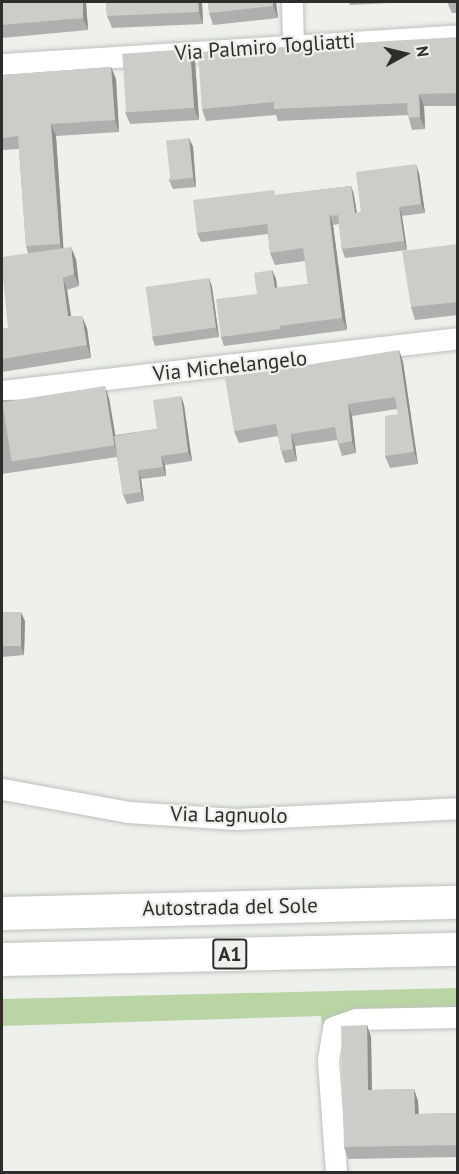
<!DOCTYPE html>
<html>
<head>
<meta charset="utf-8">
<style>
	body { margin:0 }
	#map { position:relative; width:459px; height:1174px; overflow:hidden; background:#edf0eb; font-family:"PT Sans",sans-serif }
	div>[style] { position:absolute }
	[style*='--x'] { left:calc(var(--x)*1px); top:calc(var(--y)*1px); width:calc(var(--w)*1px); rotate:calc(var(--a)*1deg) }
	.green>* { inset:0; background:#b9d5a3 }
	.roads { filter:drop-shadow(0 0 2px #bec1bc) drop-shadow(0 0 2px #bec1bc) }
	.minor>* { height:21px; margin:-10.5px; padding:0 10.5px; transform-origin:10.5px; border-radius:10.5px; background:#fff }
	.motorway>* { height:33px; margin:-16.5px; padding:0 16.5px; transform-origin:16.5px; border-radius:16.5px; background:#fff }
	.wall>* { inset:0; background:#afb0ad }
	.shaded-wall>* { inset:0; background:#8e908d }
	.building>* { inset:0; background:#cbcdc9; transform-origin:0 0 }
	span { translate:-50% -50%; white-space:nowrap; text-align:center; line-height:1.15; -webkit-text-stroke:4.5px #edf0eb; paint-order:stroke }
	.shield-label span { padding:2px 4px; background:#edf0eb; border:2px solid; border-radius:4px; -webkit-text-stroke-width:0 }
	.shield-label { font-size:20px; color:#2d2e2c; font-weight:700 }
	.street-label { font-size:21px; color:#2d2e2c }
	.frame { position:absolute; inset:0; border:3px solid #2d2e2c; pointer-events:none }
	.north { position:absolute; left:375px; top:24px; width:60px; height:60px; -webkit-text-stroke:4px #edf0eb; paint-order:stroke; rotate:82deg; font-size:16px; font-weight:700; line-height:24px; text-align:center; color:#2d2e2c }
	.north::after { content:''; display:block; margin:auto; width:21px; height:27px; background:#2d2e2c; clip-path:polygon(50% 0,100% 100%,50% 72%,0 100%) }
</style>
</head>
<body>
<div id="map">
	<div class="green">
		<i style="clip-path:polygon(457px 988px,458px 1013px,323px 1033px,321px 1016px,2px 1026px,2px 999px)"></i>
	</div>
	<div class="roads">
		<div class="minor">
			<i style="--x:292;--y:2;--w:43;--a:88.7"></i>
			<i style="--x:2;--y:64;--w:457;--a:-3.6"></i>
			<i style="--x:2;--y:391;--w:459;--a:-6.6"></i>
			<i style="--x:2;--y:789;--w:128;--a:10.3"></i>
			<i style="--x:128;--y:812;--w:108;--a:3.7"></i>
			<i style="--x:236;--y:819;--w:222;--a:-2.8"></i>
			<i style="--x:336;--y:1172;--w:112;--a:-94.1"></i>
			<i style="--x:328;--y:1060;--w:33;--a:-81"></i>
			<i style="--x:333;--y:1027;--w:24;--a:-19"></i>
			<i style="--x:356;--y:1019;--w:102;--a:-1.1"></i>
		</div>
		<div class="motorway">
			<i style="--x:2;--y:913;--w:456;--a:-1.4"></i>
			<i style="--x:2;--y:959;--w:456;--a:-1.3"></i>
		</div>
	</div>
	<div class="wall">
		<i style="clip-path:polygon(2px 2px,86px 2px,88px 30px,2px 38px)"></i>
		<i style="clip-path:polygon(106px 2px,202px 2px,203px 24px,112px 28px,107px 16px)"></i>
		<i style="clip-path:polygon(208px 2px,276px 2px,278px 18px,213px 25px,209px 13px)"></i>
		<i style="clip-path:polygon(349px 2px,408px 2px,350px 5px)"></i>
		<i style="clip-path:polygon(447px 2px,458px 2px,458px 13px,452px 13px)"></i>
		<i style="clip-path:polygon(458px 37px,458px 106px,424px 106px,425px 129px,412px 130px,408px 115px,278px 121px,276px 115px,206px 121px,202px 109px)"></i>
		<i style="clip-path:polygon(195px 61px,199px 120px,130px 124px,125px 112px)"></i>
		<i style="clip-path:polygon(111px 67px,116px 79px,119px 132px,56px 136px,63px 248px,76px 259px,79px 286px,67px 290px,71px 316px,87px 328px,91px 358px,2px 372px,2px 329px,8px 328px,28px 253px,26px 246px,19px 149px,2px 150px,2px 75px)"></i>
		<i style="clip-path:polygon(189px 138px,193px 147px,196px 187px,173px 189px,169px 180px)"></i>
		<i style="clip-path:polygon(419px 173px,425px 213px,402px 216px,407px 250px,345px 258px,342px 249px,339px 224px,333px 225px,347px 330px,224px 346px,221px 337px,257px 294px,272px 270px,276px 279px,277px 288px,308px 284px,305px 261px,275px 265px,270px 253px,268px 234px,201px 242px,197px 233px,276px 195px,351px 186px,354px 195px,357px 213px,361px 212px)"></i>
		<i style="clip-path:polygon(458px 244px,458px 315px,415px 320px,411px 307px)"></i>
		<i style="clip-path:polygon(209px 278px,212px 287px,219px 337px,155px 346px,152px 337px)"></i>
		<i style="clip-path:polygon(399px 350px,403px 362px,418px 464px,390px 468px,385px 456px,398px 414px,397px 409px,352px 416px,356px 453px,342px 456px,337px 440px,295px 446px,297px 461px,285px 463px,281px 451px,278px 436px,239px 443px,234px 431px)"></i>
		<i style="clip-path:polygon(181px 396px,184px 405px,192px 461px,165px 465px,166px 476px,141px 479px,144px 501px,127px 504px,123px 495px,117px 457px,2px 474px,2px 400px,109px 398px,115px 435px,157px 429px)"></i>
		<i style="clip-path:polygon(2px 614px,25px 621px,24px 655px,2px 657px)"></i>
		<i style="clip-path:polygon(367px 1025px,371px 1037px,372px 1090px,414px 1089px,418px 1101px,419px 1114px,458px 1113px,458px 1157px,348px 1159px,344px 1147px)"></i>
	</div>
	<div class="shaded-wall">
		<i style="clip-path:polygon(83px 2px,86px 2px,88px 30px,83px 18px)"></i>
		<i style="clip-path:polygon(198px 2px,202px 2px,203px 24px,199px 12px)"></i>
		<i style="clip-path:polygon(273px 2px,276px 2px,278px 18px,273px 6px)"></i>
		<i style="clip-path:polygon(190px 49px,195px 61px,199px 120px,194px 108px)"></i>
		<i style="clip-path:polygon(111px 67px,116px 79px,119px 132px,115px 120px)"></i>
		<i style="clip-path:polygon(419px 94px,424px 106px,425px 129px,420px 117px)"></i>
		<i style="clip-path:polygon(51px 124px,56px 136px,64px 256px,60px 244px)"></i>
		<i style="clip-path:polygon(189px 138px,193px 147px,196px 187px,193px 178px)"></i>
		<i style="clip-path:polygon(416px 164px,419px 173px,425px 213px,421px 204px)"></i>
		<i style="clip-path:polygon(351px 186px,354px 195px,358px 222px,355px 213px)"></i>
		<i style="clip-path:polygon(399px 207px,402px 216px,407px 250px,404px 241px)"></i>
		<i style="clip-path:polygon(329px 213px,333px 225px,347px 330px,342px 318px)"></i>
		<i style="clip-path:polygon(71px 247px,76px 259px,79px 286px,74px 274px)"></i>
		<i style="clip-path:polygon(272px 270px,276px 279px,281px 326px,279px 326px)"></i>
		<i style="clip-path:polygon(63px 278px,67px 290px,73px 328px,68px 316px)"></i>
		<i style="clip-path:polygon(209px 278px,212px 287px,219px 337px,216px 328px)"></i>
		<i style="clip-path:polygon(82px 316px,87px 328px,91px 358px,87px 345px)"></i>
		<i style="clip-path:polygon(399px 350px,403px 362px,418px 464px,414px 452px)"></i>
		<i style="clip-path:polygon(105px 386px,109px 398px,119px 457px,114px 445px)"></i>
		<i style="clip-path:polygon(181px 396px,184px 405px,192px 461px,188px 452px)"></i>
		<i style="clip-path:polygon(348px 404px,352px 416px,356px 453px,352px 441px)"></i>
		<i style="clip-path:polygon(291px 434px,295px 446px,297px 461px,293px 449px)"></i>
		<i style="clip-path:polygon(161px 456px,165px 465px,166px 476px,163px 467px)"></i>
		<i style="clip-path:polygon(138px 470px,141px 479px,144px 501px,141px 492px)"></i>
		<i style="clip-path:polygon(21px 612px,25px 621px,24px 655px,21px 646px)"></i>
		<i style="clip-path:polygon(367px 1025px,371px 1037px,372px 1102px,368px 1090px)"></i>
		<i style="clip-path:polygon(414px 1089px,418px 1101px,419px 1126px,415px 1114px)"></i>
	</div>
	<div class="building">
		<i style="clip-path:polygon(2px 2px,83px 2px,83px 18px,2px 25px)"></i>
		<i style="clip-path:polygon(106px 2px,198px 2px,199px 12px,107px 16px)"></i>
		<i style="clip-path:polygon(208px 2px,273px 2px,273px 6px,209px 13px)"></i>
		<i style="clip-path:polygon(458px 37px,458px 93px,419px 94px,420px 117px,408px 118px,407px 103px,274px 109px,274px 102px,202px 109px,198px 52px)"></i>
		<i style="left:190px;top:49px;width:59px;height:68px;rotate:86deg"></i>
		<i style="clip-path:polygon(111px 67px,115px 120px,51px 124px,60px 244px,26px 246px,18px 136px,2px 138px,2px 75px)"></i>
		<i style="left:189px;top:138px;width:40px;height:23px;rotate:84deg"></i>
		<i style="clip-path:polygon(416px 164px,421px 204px,399px 207px,404px 241px,342px 249px,338px 215px,330px 216px,329px 213px,267px 221px,267px 224px,197px 233px,193px 200px,274px 190px,275px 195px,351px 186px,355px 213px,361px 212px,356px 172px)"></i>
		<i style="clip-path:polygon(329px 213px,342px 318px,279px 326px,274px 288px,308px 284px,303px 248px,270px 253px,267px 221px)"></i>
		<i style="clip-path:polygon(458px 244px,458px 302px,411px 307px,402px 251px)"></i>
		<i style="clip-path:polygon(71px 247px,74px 274px,63px 278px,68px 316px,82px 316px,87px 345px,2px 359px,2px 329px,8px 328px,2px 268px,2px 257px)"></i>
		<i style="clip-path:polygon(272px 270px,275px 288px,274px 288px,280px 329px,221px 337px,216px 299px,257px 294px,254px 273px)"></i>
		<i style="left:209px;top:278px;width:50px;height:64px;rotate:82deg"></i>
		<i style="clip-path:polygon(399px 350px,414px 452px,385px 456px,385px 416px,398px 414px,395px 397px,348px 404px,352px 441px,338px 444px,335px 427px,291px 434px,293px 449px,281px 451px,276px 424px,234px 431px,225px 378px)"></i>
		<i style="left:105px;top:386px;width:60px;height:104px;rotate:81deg"></i>
		<i style="clip-path:polygon(181px 396px,188px 452px,161px 456px,163px 467px,138px 470px,141px 492px,123px 495px,114px 436px,157px 429px,153px 400px)"></i>
		<i style="left:21px;top:612px;width:34px;height:19px;rotate:90deg"></i>
		<i style="clip-path:polygon(367px 1025px,368px 1090px,414px 1089px,415px 1114px,458px 1113px,458px 1145px,344px 1147px,341px 1026px)"></i>
	</div>
	<div class="shield-label">
		<span style="left:230px;top:954px">A1</span>
	</div>
	<div class="street-label">
		<span style="left:265px;top:47px;rotate:-4deg">Via Palmiro Togliatti</span>
		<span style="left:230px;top:366px;rotate:-6deg">Via Michelangelo</span>
		<span style="left:229px;top:815px;rotate:1deg">Via Lagnuolo</span>
		<span style="left:230px;top:907px;rotate:-1deg">Autostrada del Sole</span>
	</div>
	<div class="frame"></div>
	<div class="north">N</div>
</div>
</body>
</html>
